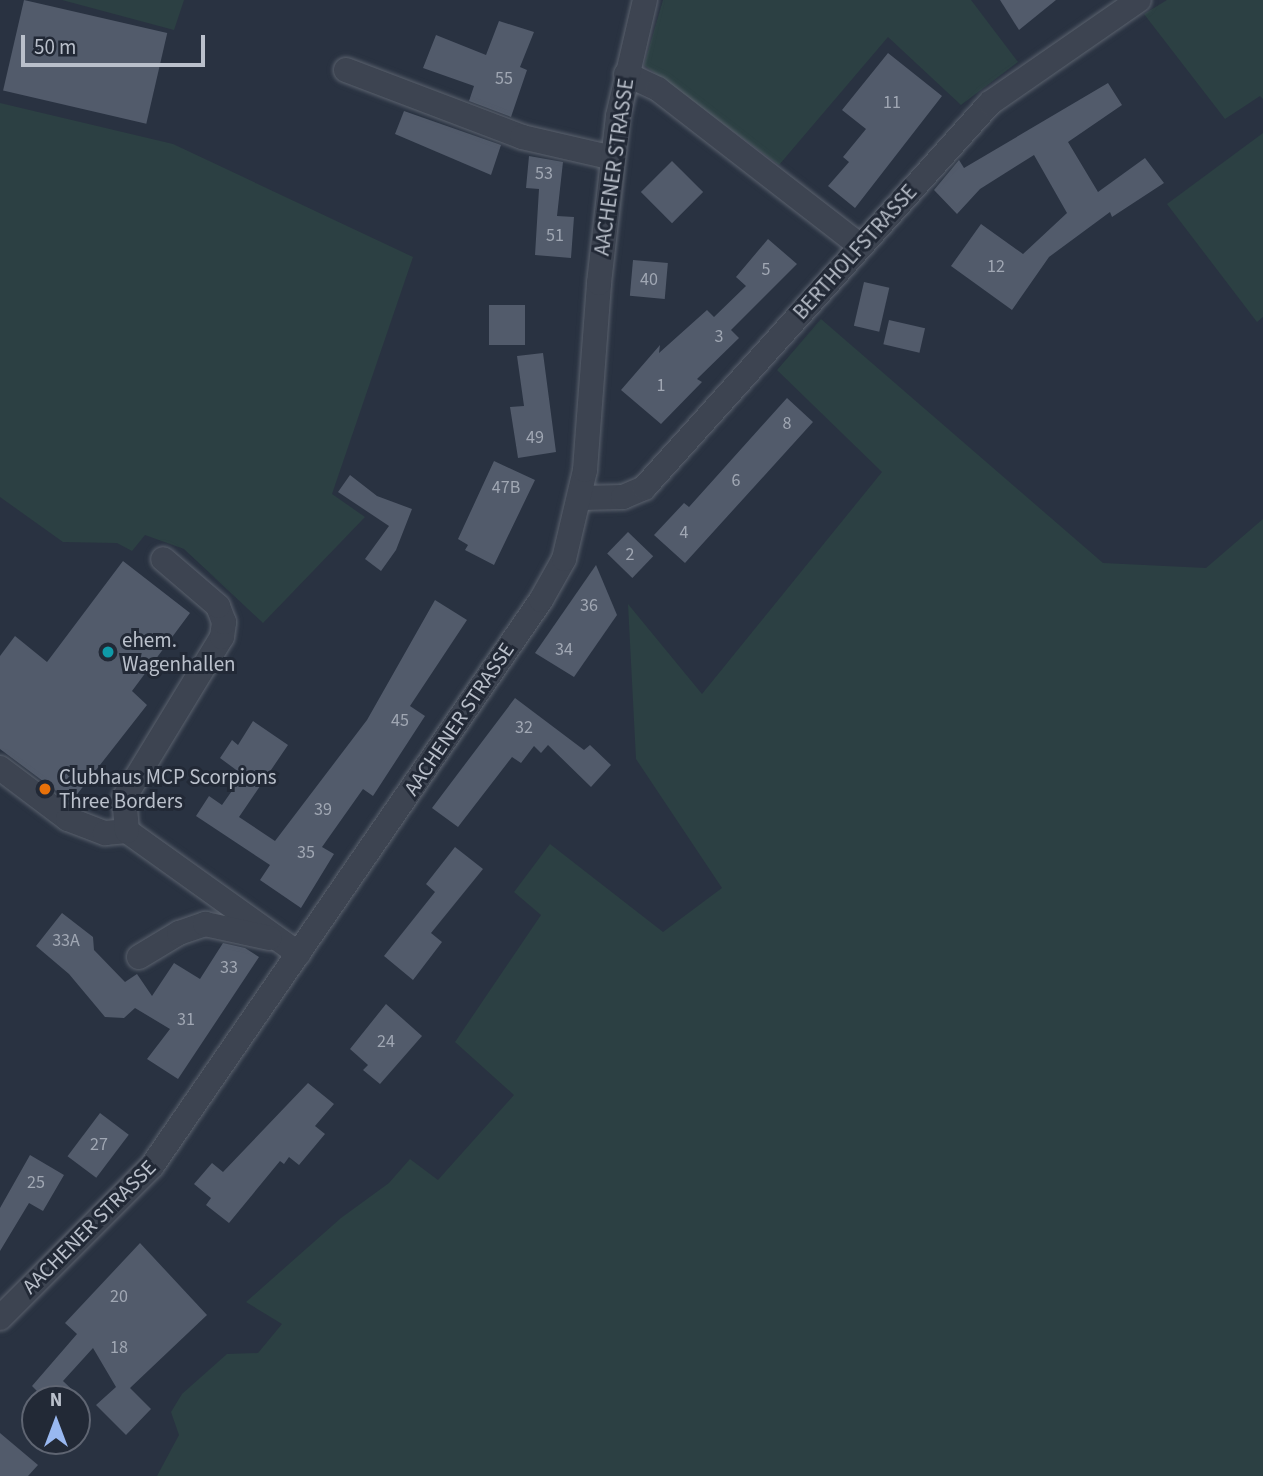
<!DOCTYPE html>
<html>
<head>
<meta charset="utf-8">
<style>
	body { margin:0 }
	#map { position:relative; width:1263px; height:1476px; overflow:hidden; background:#293241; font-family:"Source Sans 3",sans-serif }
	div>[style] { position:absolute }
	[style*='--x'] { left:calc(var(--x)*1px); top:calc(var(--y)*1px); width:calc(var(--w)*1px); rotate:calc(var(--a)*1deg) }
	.green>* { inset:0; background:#2c4043 }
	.building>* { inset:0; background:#525b6b; transform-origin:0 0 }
	.roads { filter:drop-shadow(0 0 2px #5b626e) drop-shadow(0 0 2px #5b626e) }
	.minor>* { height:24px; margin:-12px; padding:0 12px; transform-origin:12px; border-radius:12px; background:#3d4451 }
	.dots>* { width:19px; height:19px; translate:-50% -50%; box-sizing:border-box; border:4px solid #222936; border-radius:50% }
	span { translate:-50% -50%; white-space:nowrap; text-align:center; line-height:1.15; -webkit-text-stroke:6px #222936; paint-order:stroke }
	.number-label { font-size:18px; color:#a0a7b3 }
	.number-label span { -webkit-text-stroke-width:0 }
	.street-label { font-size:21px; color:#bac0cb }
	.poi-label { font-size:21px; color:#bac0cb }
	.left { translate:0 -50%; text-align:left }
	.north { position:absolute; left:21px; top:1385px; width:70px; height:70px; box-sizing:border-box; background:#222936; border:2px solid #5f6572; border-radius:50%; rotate:0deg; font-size:19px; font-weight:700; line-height:28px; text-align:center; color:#bac0cb }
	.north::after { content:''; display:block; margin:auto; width:24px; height:32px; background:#99b8f0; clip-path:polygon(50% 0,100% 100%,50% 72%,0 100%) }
	.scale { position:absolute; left:21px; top:35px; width:184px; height:32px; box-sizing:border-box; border:4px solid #bac0cb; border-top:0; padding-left:9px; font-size:21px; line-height:24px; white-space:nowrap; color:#bac0cb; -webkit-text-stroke:5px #222936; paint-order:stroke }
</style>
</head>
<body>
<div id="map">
	<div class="green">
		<i style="clip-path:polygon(62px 0,184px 0,174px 30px)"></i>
		<i style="clip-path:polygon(663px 0,971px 0,1018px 62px,961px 105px,888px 37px,779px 165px,644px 65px)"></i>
		<i style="clip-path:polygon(1167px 0,1263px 0,1263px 99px,1260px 96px,1225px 119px,1144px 14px)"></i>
		<i style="clip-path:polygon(0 103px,173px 144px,413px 257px,332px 494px,365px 517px,263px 623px,184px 549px,145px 535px,132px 551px,117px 543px,63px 542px,0 497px)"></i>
		<i style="clip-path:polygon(1263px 133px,1263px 317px,1257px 322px,1167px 204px)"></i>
		<i style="clip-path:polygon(821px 319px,1103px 563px,1206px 568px,1263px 519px,1263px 1476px,157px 1476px,179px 1435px,171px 1412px,182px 1394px,227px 1354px,258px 1353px,282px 1324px,246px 1302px,341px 1218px,389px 1183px,410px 1159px,438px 1180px,514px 1095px,455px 1042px,541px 915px,514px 892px,550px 844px,663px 932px,722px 888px,636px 759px,628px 604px,702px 694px,882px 472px,777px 370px)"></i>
	</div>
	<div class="building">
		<i style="left:24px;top:0;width:147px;height:93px;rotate:13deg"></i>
		<i style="clip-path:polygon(1000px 0,1056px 0,1019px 30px)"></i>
		<i style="clip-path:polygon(499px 21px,534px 32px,520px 67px,527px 70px,511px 117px,469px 101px,474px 86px,423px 68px,436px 35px,486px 55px)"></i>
		<i style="clip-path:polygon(888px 53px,942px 96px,855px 208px,828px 186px,849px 162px,843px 157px,866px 129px,842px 110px)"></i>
		<i style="clip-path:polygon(1108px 83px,1122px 105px,1068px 142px,1098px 192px,1145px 158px,1164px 183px,1112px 217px,1110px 212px,1049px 257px,1012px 310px,951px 266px,981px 224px,1023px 254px,1067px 213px,1034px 155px,980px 189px,957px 214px,934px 190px,959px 160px,964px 168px)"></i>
		<i style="clip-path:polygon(404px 111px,501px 145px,491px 175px,395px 134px)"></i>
		<i style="clip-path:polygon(529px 156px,563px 162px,557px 216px,574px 217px,571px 258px,535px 255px,539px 189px,526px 188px)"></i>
		<i style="left:672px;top:161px;width:44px;height:44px;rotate:45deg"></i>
		<i style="clip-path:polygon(768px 239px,797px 264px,731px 330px,739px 338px,697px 379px,702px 382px,661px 424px,621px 390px,660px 345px,659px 353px,707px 310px,714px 317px,746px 286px,736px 277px)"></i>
		<i style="left:633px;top:260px;width:35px;height:36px;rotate:5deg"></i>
		<i style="left:864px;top:282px;width:26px;height:45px;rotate:13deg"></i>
		<i style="left:489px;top:305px;width:36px;height:40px"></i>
		<i style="left:889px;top:320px;width:37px;height:25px;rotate:13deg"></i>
		<i style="clip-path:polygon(543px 353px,556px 452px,518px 458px,510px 407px,524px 406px,517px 356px)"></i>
		<i style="clip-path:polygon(787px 398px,813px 422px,685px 563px,654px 535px,684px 503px,689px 507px)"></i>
		<i style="clip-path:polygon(494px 461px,535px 480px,494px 565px,465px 550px,468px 545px,458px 539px)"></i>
		<i style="clip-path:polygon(350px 475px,377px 496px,412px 509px,396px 550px,381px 571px,365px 559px,389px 526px,338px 492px)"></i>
		<i style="left:628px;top:532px;width:35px;height:30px;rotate:44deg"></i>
		<i style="clip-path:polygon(123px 561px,190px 613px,132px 691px,147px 705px,71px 802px,0 749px,0 656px,15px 636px,47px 662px)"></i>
		<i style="clip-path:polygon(596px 565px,617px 615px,574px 677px,535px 653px)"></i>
		<i style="clip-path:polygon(435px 600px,467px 620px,410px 706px,425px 716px,373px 796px,363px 789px,322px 847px,334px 854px,301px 908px,260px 880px,270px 865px,196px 816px,209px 796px,222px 805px,243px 775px,220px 758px,232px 740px,238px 745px,253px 721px,288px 745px,239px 817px,275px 841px,367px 720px)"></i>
		<i style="clip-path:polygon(515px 698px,584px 750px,590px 745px,611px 765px,591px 787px,548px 745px,541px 753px,534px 746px,521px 763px,512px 757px,458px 827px,432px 808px)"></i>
		<i style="clip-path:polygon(455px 847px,483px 869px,431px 933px,442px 942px,413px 980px,384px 956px,435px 892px,426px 884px)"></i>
		<i style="clip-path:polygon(62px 913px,93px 937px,94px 950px,125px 982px,137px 974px,152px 996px,174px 963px,200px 979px,223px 943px,245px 948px,259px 957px,178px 1079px,147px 1059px,170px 1029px,135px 1008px,124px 1018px,105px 1017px,69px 974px,36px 946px)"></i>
		<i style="clip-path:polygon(386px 1004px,422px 1036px,380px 1084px,363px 1070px,368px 1065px,350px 1049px)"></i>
		<i style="clip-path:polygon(308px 1083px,334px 1104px,315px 1126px,325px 1134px,299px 1165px,289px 1157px,284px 1164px,280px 1161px,229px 1223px,206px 1205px,211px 1198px,194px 1184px,212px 1163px,223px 1172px)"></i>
		<i style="left:100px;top:1113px;width:36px;height:54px;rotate:37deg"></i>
		<i style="clip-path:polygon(30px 1155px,64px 1175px,43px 1211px,29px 1203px,0 1251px,0 1208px)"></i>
		<i style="clip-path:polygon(140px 1243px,207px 1315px,130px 1388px,151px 1409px,126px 1435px,96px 1405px,116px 1387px,93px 1348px,63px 1381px,82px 1399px,45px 1399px,32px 1386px,77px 1334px,65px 1323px)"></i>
		<i style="clip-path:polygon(0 1433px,38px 1465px,28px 1476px,0 1476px)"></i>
	</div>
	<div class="roads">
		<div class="minor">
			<i style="--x:346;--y:70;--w:188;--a:20.8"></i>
			<i style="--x:522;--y:137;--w:93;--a:13"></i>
			<i style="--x:626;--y:74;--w:35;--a:25"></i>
			<i style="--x:658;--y:89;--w:254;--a:37.8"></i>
			<i style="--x:581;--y:498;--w:42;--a:-1.4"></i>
			<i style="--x:623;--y:497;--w:23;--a:-23"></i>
			<i style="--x:644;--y:488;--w:518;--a:-48.05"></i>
			<i style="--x:990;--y:103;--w:181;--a:-34.7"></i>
			<i style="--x:0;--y:768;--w:85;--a:36.9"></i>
			<i style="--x:68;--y:819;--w:40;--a:21"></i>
			<i style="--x:105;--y:833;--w:22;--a:-5"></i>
			<i style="--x:127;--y:831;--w:211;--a:35.6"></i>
			<i style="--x:127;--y:831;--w:33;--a:-95"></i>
			<i style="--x:124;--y:798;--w:188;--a:-58.7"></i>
			<i style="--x:222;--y:637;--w:15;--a:-82"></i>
			<i style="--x:224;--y:622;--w:17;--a:-111"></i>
			<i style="--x:218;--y:606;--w:72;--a:-139.5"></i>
			<i style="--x:139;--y:957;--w:47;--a:-31"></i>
			<i style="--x:179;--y:933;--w:28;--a:-19"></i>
			<i style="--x:205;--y:924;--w:66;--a:12.2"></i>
			<i style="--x:0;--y:1318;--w:215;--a:-45"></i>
			<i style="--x:152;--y:1166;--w:687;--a:-55.5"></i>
			<i style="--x:541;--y:600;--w:47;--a:-60.7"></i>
			<i style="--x:564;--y:559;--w:91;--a:-76.7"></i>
			<i style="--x:585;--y:470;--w:188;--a:-85.7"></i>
			<i style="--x:599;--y:283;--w:168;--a:-83.5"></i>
			<i style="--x:618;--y:116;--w:119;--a:-76.9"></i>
		</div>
	</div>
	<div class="dots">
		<i style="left:108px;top:652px;background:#0f9aa8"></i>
		<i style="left:45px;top:789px;background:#e8710a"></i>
	</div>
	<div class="number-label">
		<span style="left:504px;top:79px">55</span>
		<span style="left:892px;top:103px">11</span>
		<span style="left:544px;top:174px">53</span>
		<span style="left:555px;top:236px">51</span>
		<span style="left:996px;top:267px">12</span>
		<span style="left:766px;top:270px">5</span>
		<span style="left:649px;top:280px">40</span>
		<span style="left:719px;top:337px">3</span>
		<span style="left:661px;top:386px">1</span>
		<span style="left:787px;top:424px">8</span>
		<span style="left:535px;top:438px">49</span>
		<span style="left:736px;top:481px">6</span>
		<span style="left:506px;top:488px">47B</span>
		<span style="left:684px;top:533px">4</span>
		<span style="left:630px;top:555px">2</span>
		<span style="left:589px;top:606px">36</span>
		<span style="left:564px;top:650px">34</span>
		<span style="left:400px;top:721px">45</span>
		<span style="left:524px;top:728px">32</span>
		<span style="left:323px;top:810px">39</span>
		<span style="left:306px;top:853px">35</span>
		<span style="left:66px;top:941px">33A</span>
		<span style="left:229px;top:968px">33</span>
		<span style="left:186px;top:1020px">31</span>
		<span style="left:386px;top:1042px">24</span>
		<span style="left:99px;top:1145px">27</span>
		<span style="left:36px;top:1183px">25</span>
		<span style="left:119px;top:1297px">20</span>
		<span style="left:119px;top:1348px">18</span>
	</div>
	<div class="street-label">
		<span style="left:614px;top:167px;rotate:-82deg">AACHENER STRASSE</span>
		<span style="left:855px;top:252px;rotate:-48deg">BERTHOLFSTRASSE</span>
		<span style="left:459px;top:719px;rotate:-56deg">AACHENER STRASSE</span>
		<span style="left:89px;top:1227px;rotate:-45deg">AACHENER STRASSE</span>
	</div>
	<div class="poi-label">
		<span class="left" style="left:122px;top:652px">ehem.<br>Wagenhallen</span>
		<span class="left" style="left:59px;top:789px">Clubhaus MCP Scorpions<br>Three Borders</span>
	</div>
	<div class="north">N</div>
	<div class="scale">50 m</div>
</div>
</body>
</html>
